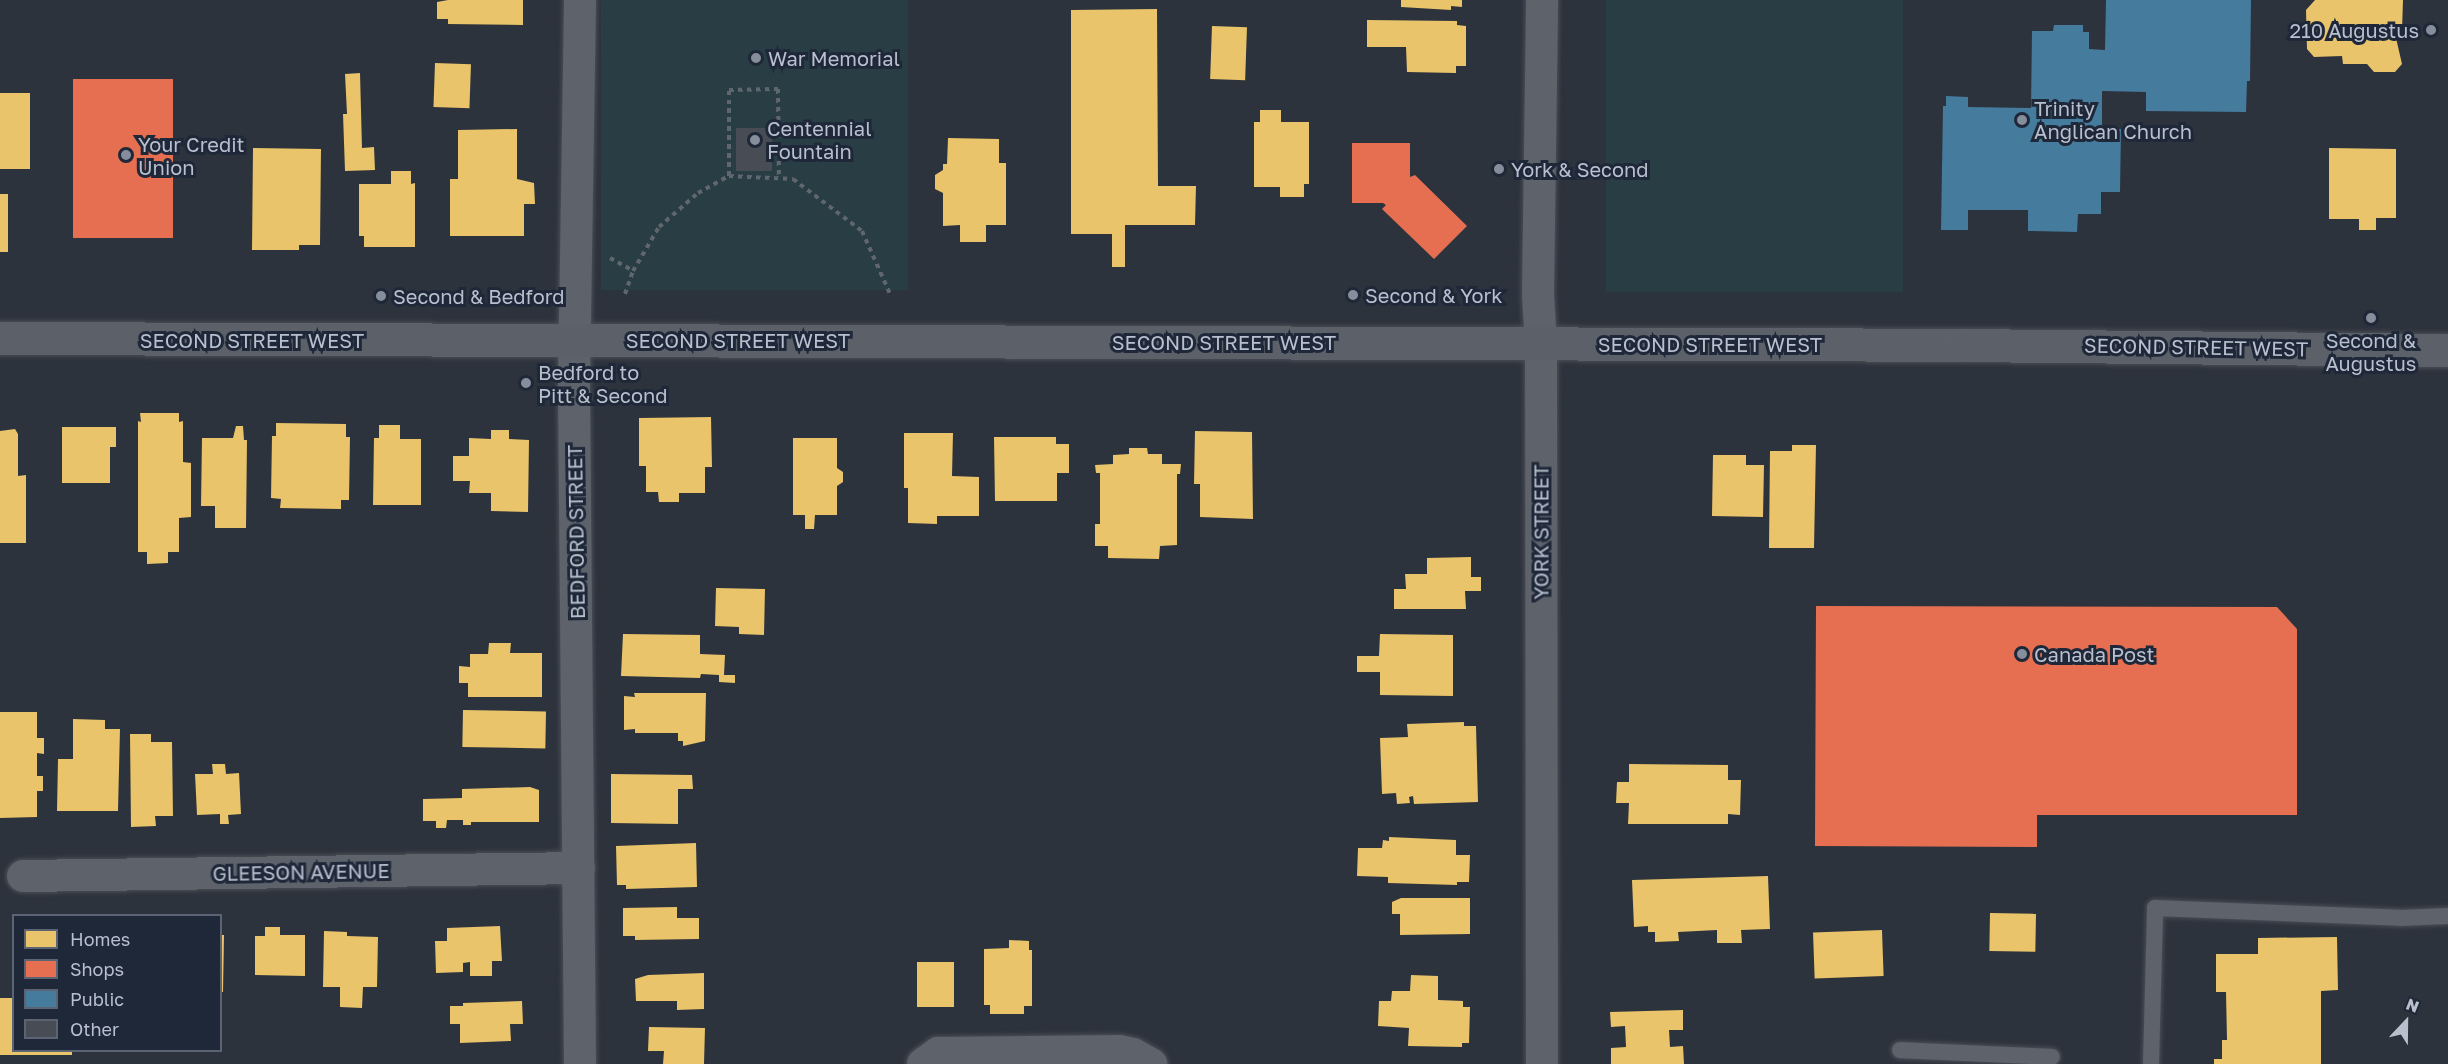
<!DOCTYPE html>
<html>
<head>
<meta charset="utf-8">
<style>
	body { margin:0 }
	#map { position:relative; width:2448px; height:1064px; overflow:hidden; background:#2d333d; font-family:"Golos Text",sans-serif }
	div>[style] { position:absolute }
	[style*='--x'] { left:calc(var(--x)*1px); top:calc(var(--y)*1px); width:calc(var(--w)*1px); rotate:calc(var(--a)*1deg) }
	.green>* { inset:0; background:#293e44; transform-origin:0 0 }
	.homes>* { inset:0; background:#e9c46a; transform-origin:0 0 }
	.shops>* { inset:0; background:#e76f51; transform-origin:0 0 }
	.public>* { inset:0; background:#457b9d }
	.building>* { inset:0; background:#474c55; transform-origin:0 0 }
	.path>* { height:4px; margin-top:-2px; transform-origin:0; background:repeating-linear-gradient(90deg,#60666e 0 4.5px,transparent 0 9px) }
	.roads { filter:drop-shadow(0 0 2px #4a4e55) drop-shadow(0 0 2px #4a4e55) }
	.lane>* { height:16px; margin:-8px; padding:0 8px; transform-origin:8px; border-radius:8px; background:#5d626b }
	.street>* { height:32px; margin:-16px; padding:0 16px; transform-origin:16px; border-radius:16px; background:#5d626b }
	.secondary>* { height:33px; margin:-16.5px; padding:0 16.5px; transform-origin:16.5px; border-radius:16.5px; background:#5c6069 }
	.dots>* { width:16px; height:16px; translate:-50% -50%; box-sizing:border-box; border:3px solid #1f2839; border-radius:50% }
	span { translate:-50% -50%; white-space:nowrap; text-align:center; line-height:1.15; -webkit-text-stroke:6px #1f2839; paint-order:stroke }
	.poi-label { font-size:20px; color:#b8bfcd }
	.right { translate:-100% -50%; text-align:right }
	.left { translate:0 -50%; text-align:left }
	.street-label { font-size:20px; color:#b8bfcd }
	.legend { position:absolute; left:12px; top:914px; width:210px; height:138px; box-sizing:border-box; background:#1f2839; border:2px solid #5c6474; margin:0; padding:8px 10px; list-style:none; font-size:18px; color:#b8bfcd }
	.legend li { display:flex; align-items:center; gap:12px; height:30px }
	.legend b { width:30px; border:2px solid #5c6474 }
	.north { position:absolute; left:2376px; top:992px; width:60px; height:60px; -webkit-text-stroke:4px #1f2839; paint-order:stroke; rotate:22deg; font-size:16px; font-weight:700; line-height:24px; text-align:center; color:#b8bfcd }
	.north::after { content:''; display:block; margin:auto; width:21px; height:27px; background:#b8bfcd; clip-path:polygon(50% 0,100% 100%,50% 72%,0 100%) }
</style>
</head>
<body>
<div id="map">
	<div class="green">
		<i style="left:601px;top:0;width:307px;height:290px"></i>
		<i style="left:1606px;top:0;width:297px;height:292px"></i>
	</div>
	<div class="homes">
		<i style="clip-path:polygon(448px 0,523px 0,523px 25px,448px 24px,448px 19px,437px 19px,437px 2px)"></i>
		<i style="clip-path:polygon(1401px 0,1462px 0,1462px 7px,1451px 6px,1451px 10px,1401px 7px)"></i>
		<i style="clip-path:polygon(2315px 0,2403px 0,2402px 31px,2396px 38px,2402px 64px,2395px 72px,2374px 72px,2367px 64px,2343px 64px,2342px 56px,2314px 57px,2307px 49px,2306px 10px)"></i>
		<i style="clip-path:polygon(1157px 9px,1158px 186px,1196px 186px,1195px 225px,1125px 225px,1125px 267px,1112px 267px,1112px 234px,1071px 234px,1071px 10px)"></i>
		<i style="clip-path:polygon(1367px 20px,1457px 21px,1457px 25px,1466px 26px,1466px 66px,1456px 66px,1456px 73px,1407px 72px,1406px 47px,1367px 47px)"></i>
		<i style="left:1212px;top:26px;width:35px;height:53px;rotate:2deg"></i>
		<i style="left:435px;top:63px;width:36px;height:44px;rotate:2deg"></i>
		<i style="clip-path:polygon(360px 73px,362px 148px,374px 147px,375px 170px,345px 171px,343px 114px,347px 114px,345px 74px)"></i>
		<i style="left:0;top:93px;width:30px;height:76px"></i>
		<i style="clip-path:polygon(1260px 110px,1281px 110px,1281px 122px,1309px 122px,1309px 184px,1304px 184px,1304px 197px,1280px 197px,1280px 187px,1254px 187px,1254px 122px,1260px 122px)"></i>
		<i style="clip-path:polygon(517px 129px,517px 179px,534px 183px,535px 204px,524px 204px,524px 236px,450px 236px,450px 179px,458px 179px,458px 130px)"></i>
		<i style="clip-path:polygon(948px 138px,999px 139px,999px 163px,1006px 163px,1006px 225px,986px 225px,986px 242px,960px 242px,960px 225px,943px 226px,943px 193px,935px 189px,935px 175px,943px 170px,943px 164px,947px 164px)"></i>
		<i style="clip-path:polygon(253px 148px,321px 149px,320px 245px,299px 245px,299px 250px,252px 250px)"></i>
		<i style="clip-path:polygon(2329px 148px,2396px 149px,2396px 218px,2376px 218px,2376px 230px,2359px 230px,2359px 219px,2329px 219px)"></i>
		<i style="clip-path:polygon(391px 171px,411px 171px,411px 184px,415px 183px,415px 247px,364px 247px,364px 236px,359px 236px,359px 184px,391px 184px)"></i>
		<i style="left:8px;top:194px;width:58px;height:8px;rotate:90deg"></i>
		<i style="clip-path:polygon(140px 413px,179px 413px,179px 422px,183px 421px,183px 462px,191px 463px,191px 517px,179px 518px,179px 552px,168px 552px,168px 563px,147px 564px,147px 552px,138px 552px,138px 421px,141px 422px)"></i>
		<i style="clip-path:polygon(711px 417px,712px 467px,705px 467px,705px 493px,679px 493px,679px 502px,659px 502px,658px 492px,646px 492px,646px 466px,639px 466px,639px 418px)"></i>
		<i style="clip-path:polygon(276px 423px,346px 424px,346px 437px,350px 437px,349px 500px,341px 500px,341px 509px,280px 508px,281px 499px,271px 498px,272px 436px,276px 436px)"></i>
		<i style="clip-path:polygon(379px 425px,400px 425px,400px 439px,421px 439px,421px 505px,373px 505px,374px 438px,379px 438px)"></i>
		<i style="clip-path:polygon(236px 426px,243px 426px,244px 440px,247px 440px,246px 528px,215px 528px,215px 506px,201px 506px,202px 438px,233px 438px)"></i>
		<i style="clip-path:polygon(62px 427px,116px 427px,116px 447px,110px 447px,110px 483px,62px 483px)"></i>
		<i style="clip-path:polygon(15px 429px,18px 434px,18px 476px,26px 475px,26px 543px,0 543px,0 431px)"></i>
		<i style="clip-path:polygon(491px 430px,509px 430px,509px 439px,529px 440px,528px 512px,491px 511px,491px 493px,469px 493px,470px 481px,453px 481px,453px 456px,469px 456px,469px 438px,491px 439px)"></i>
		<i style="clip-path:polygon(1195px 431px,1252px 432px,1253px 519px,1200px 517px,1200px 484px,1194px 484px)"></i>
		<i style="clip-path:polygon(904px 433px,953px 433px,952px 476px,979px 477px,979px 516px,937px 516px,937px 524px,908px 523px,908px 488px,904px 488px)"></i>
		<i style="clip-path:polygon(994px 437px,1056px 437px,1056px 444px,1069px 444px,1069px 473px,1057px 473px,1057px 501px,995px 501px)"></i>
		<i style="clip-path:polygon(793px 438px,837px 438px,837px 468px,843px 472px,843px 482px,837px 486px,837px 515px,815px 515px,814px 529px,805px 529px,805px 515px,793px 515px)"></i>
		<i style="clip-path:polygon(1792px 445px,1816px 445px,1814px 548px,1769px 548px,1770px 451px,1792px 451px)"></i>
		<i style="clip-path:polygon(1129px 448px,1147px 448px,1148px 454px,1162px 454px,1162px 464px,1181px 464px,1180px 474px,1177px 474px,1177px 545px,1160px 546px,1159px 559px,1108px 558px,1108px 546px,1095px 546px,1095px 524px,1100px 524px,1100px 473px,1096px 473px,1095px 465px,1113px 464px,1113px 455px,1129px 454px)"></i>
		<i style="clip-path:polygon(1713px 455px,1746px 455px,1746px 465px,1764px 465px,1763px 517px,1712px 516px)"></i>
		<i style="clip-path:polygon(1471px 557px,1471px 577px,1481px 577px,1481px 591px,1465px 591px,1466px 609px,1394px 609px,1394px 589px,1406px 589px,1405px 574px,1427px 574px,1427px 558px)"></i>
		<i style="clip-path:polygon(716px 588px,765px 589px,764px 635px,739px 634px,739px 627px,715px 626px)"></i>
		<i style="clip-path:polygon(623px 634px,700px 635px,700px 654px,725px 655px,724px 675px,735px 675px,735px 683px,719px 682px,719px 675px,701px 674px,700px 678px,621px 676px)"></i>
		<i style="clip-path:polygon(1380px 634px,1453px 635px,1453px 696px,1380px 695px,1380px 672px,1357px 672px,1357px 656px,1379px 656px)"></i>
		<i style="clip-path:polygon(489px 643px,511px 643px,510px 653px,542px 653px,542px 697px,468px 697px,468px 683px,459px 683px,459px 666px,470px 667px,470px 654px,488px 654px)"></i>
		<i style="clip-path:polygon(634px 693px,706px 693px,705px 741px,683px 746px,683px 741px,678px 741px,678px 733px,635px 733px,635px 729px,624px 730px,624px 696px,635px 697px)"></i>
		<i style="left:463px;top:710px;width:83px;height:37px;rotate:1deg"></i>
		<i style="clip-path:polygon(0 712px,37px 712px,37px 738px,44px 738px,44px 754px,37px 753px,37px 776px,43px 776px,43px 791px,37px 791px,37px 817px,0 818px)"></i>
		<i style="clip-path:polygon(73px 719px,105px 720px,105px 729px,120px 729px,118px 811px,57px 811px,58px 759px,73px 759px)"></i>
		<i style="clip-path:polygon(1464px 722px,1464px 726px,1476px 726px,1478px 802px,1414px 804px,1413px 796px,1409px 797px,1410px 803px,1397px 804px,1396px 793px,1382px 794px,1380px 738px,1408px 737px,1407px 724px)"></i>
		<i style="clip-path:polygon(130px 734px,151px 734px,151px 742px,172px 742px,173px 816px,155px 816px,156px 826px,131px 827px)"></i>
		<i style="clip-path:polygon(212px 764px,225px 764px,226px 774px,239px 773px,241px 814px,228px 815px,229px 824px,220px 824px,220px 814px,197px 815px,195px 774px,213px 774px)"></i>
		<i style="clip-path:polygon(1629px 764px,1728px 765px,1728px 780px,1741px 780px,1740px 815px,1728px 814px,1728px 824px,1628px 824px,1629px 803px,1616px 803px,1617px 782px,1629px 782px)"></i>
		<i style="clip-path:polygon(611px 774px,692px 775px,693px 789px,678px 789px,678px 824px,611px 823px)"></i>
		<i style="clip-path:polygon(530px 787px,539px 790px,539px 822px,471px 822px,471px 825px,463px 825px,463px 820px,447px 820px,446px 828px,436px 828px,436px 821px,423px 821px,423px 799px,462px 798px,462px 789px)"></i>
		<i style="clip-path:polygon(1389px 837px,1456px 840px,1456px 855px,1470px 855px,1469px 882px,1457px 882px,1457px 885px,1388px 883px,1388px 877px,1357px 876px,1358px 848px,1382px 848px,1383px 840px,1389px 841px)"></i>
		<i style="clip-path:polygon(696px 843px,697px 887px,626px 889px,626px 885px,617px 885px,616px 846px)"></i>
		<i style="clip-path:polygon(1768px 876px,1770px 929px,1741px 930px,1742px 943px,1717px 943px,1717px 930px,1678px 932px,1679px 941px,1655px 942px,1655px 932px,1648px 932px,1648px 926px,1634px 927px,1632px 880px)"></i>
		<i style="clip-path:polygon(1401px 898px,1470px 898px,1470px 934px,1400px 935px,1400px 914px,1392px 914px,1392px 902px)"></i>
		<i style="clip-path:polygon(677px 907px,677px 918px,699px 918px,699px 939px,635px 940px,635px 936px,623px 936px,623px 908px)"></i>
		<i style="left:1990px;top:913px;width:46px;height:38px;rotate:1deg"></i>
		<i style="clip-path:polygon(500px 926px,502px 961px,492px 961px,492px 976px,470px 976px,470px 962px,463px 963px,463px 972px,436px 973px,435px 941px,447px 941px,447px 928px)"></i>
		<i style="clip-path:polygon(265px 927px,280px 927px,280px 935px,305px 935px,305px 976px,255px 975px,255px 936px,265px 936px)"></i>
		<i style="left:1882px;top:930px;width:46px;height:69px;rotate:88deg"></i>
		<i style="clip-path:polygon(324px 931px,347px 932px,347px 936px,378px 937px,377px 987px,363px 987px,362px 1008px,340px 1007px,340px 987px,323px 987px)"></i>
		<i style="clip-path:polygon(220px 935px,224px 935px,223px 992px,220px 992px)"></i>
		<i style="clip-path:polygon(2337px 937px,2338px 990px,2321px 991px,2321px 1064px,2214px 1064px,2214px 1059px,2222px 1059px,2222px 1040px,2227px 1040px,2226px 992px,2216px 992px,2216px 954px,2258px 954px,2258px 938px)"></i>
		<i style="clip-path:polygon(1009px 940px,1029px 941px,1029px 950px,1032px 950px,1032px 1006px,1024px 1006px,1024px 1014px,990px 1014px,990px 1005px,984px 1005px,984px 949px,1009px 948px)"></i>
		<i style="left:917px;top:962px;width:37px;height:45px"></i>
		<i style="clip-path:polygon(704px 973px,704px 1009px,677px 1010px,677px 1001px,636px 1001px,635px 979px,648px 975px)"></i>
		<i style="clip-path:polygon(1411px 975px,1438px 976px,1438px 1000px,1463px 1001px,1463px 1007px,1470px 1007px,1469px 1043px,1462px 1043px,1462px 1047px,1408px 1046px,1409px 1028px,1378px 1026px,1379px 1001px,1391px 1001px,1392px 991px,1410px 991px)"></i>
		<i style="clip-path:polygon(0 998px,14px 998px,14px 1050px,72px 1050px,72px 1055px,0 1055px)"></i>
		<i style="clip-path:polygon(522px 1001px,523px 1024px,510px 1024px,511px 1041px,460px 1043px,460px 1024px,450px 1024px,450px 1006px,463px 1006px,463px 1003px)"></i>
		<i style="clip-path:polygon(1683px 1010px,1683px 1030px,1669px 1030px,1670px 1047px,1683px 1046px,1684px 1064px,1611px 1064px,1611px 1048px,1626px 1047px,1625px 1026px,1611px 1027px,1610px 1012px)"></i>
		<i style="clip-path:polygon(649px 1027px,705px 1028px,704px 1064px,663px 1064px,664px 1051px,648px 1051px)"></i>
	</div>
	<div class="shops">
		<i style="left:73px;top:79px;width:100px;height:159px"></i>
		<i style="clip-path:polygon(1352px 143px,1410px 143px,1410px 177px,1415px 175px,1467px 226px,1434px 259px,1382px 209px,1386px 205px,1383px 203px,1352px 203px)"></i>
		<i style="clip-path:polygon(1816px 606px,2277px 607px,2297px 629px,2297px 815px,2037px 815px,2037px 847px,1815px 846px)"></i>
	</div>
	<div class="public">
		<i style="clip-path:polygon(2106px 0,2251px 0,2250px 81px,2247px 81px,2246px 112px,2146px 111px,2146px 92px,2102px 91px,2102px 128px,2121px 129px,2120px 192px,2101px 192px,2101px 214px,2078px 214px,2077px 232px,2028px 231px,2028px 210px,1968px 210px,1968px 230px,1941px 230px,1943px 106px,1946px 106px,1946px 96px,1968px 97px,1968px 107px,2031px 108px,2032px 31px,2053px 31px,2054px 25px,2083px 25px,2083px 32px,2089px 32px,2089px 49px,2105px 50px)"></i>
	</div>
	<div class="building">
		<i style="left:736px;top:128px;width:36px;height:43px"></i>
	</div>
	<div class="path">
		<i style="--x:729;--y:176;--w:86;--a:-90"></i>
		<i style="--x:729;--y:90;--w:49;--a:-1.2"></i>
		<i style="--x:778;--y:89;--w:90;--a:89.4"></i>
		<i style="--x:610;--y:258;--w:26;--a:29"></i>
		<i style="--x:625;--y:294;--w:24;--a:-71"></i>
		<i style="--x:633;--y:271;--w:51;--a:-59.4"></i>
		<i style="--x:659;--y:227;--w:52;--a:-41.1"></i>
		<i style="--x:698;--y:193;--w:35;--a:-29"></i>
		<i style="--x:729;--y:176;--w:64;--a:2.7"></i>
		<i style="--x:793;--y:179;--w:86;--a:37"></i>
		<i style="--x:862;--y:231;--w:69;--a:66"></i>
	</div>
	<div class="roads">
		<div class="lane">
			<i style="--x:1900;--y:1050;--w:152;--a:2.6"></i>
			<i style="--x:2151;--y:1064;--w:156;--a:-88.5"></i>
			<i style="--x:2155;--y:908;--w:245;--a:2.3"></i>
			<i style="--x:2400;--y:918;--w:48;--a:-2.4"></i>
		</div>
		<div class="street">
			<i style="--x:23;--y:876;--w:556;--a:-0.82"></i>
			<i style="--x:580;--y:1064;--w:680;--a:-90.51"></i>
			<i style="--x:574;--y:384;--w:384;--a:-89.1"></i>
			<i style="--x:923;--y:1064;--w:19;--a:-36"></i>
			<i style="--x:938;--y:1053;--w:181;--a:-0.6"></i>
			<i style="--x:1119;--y:1051;--w:14;--a:12"></i>
			<i style="--x:1133;--y:1054;--w:21;--a:29"></i>
			<i style="--x:1542;--y:1064;--w:720;--a:-90.08"></i>
			<i style="--x:1541;--y:344;--w:49;--a:-93.5"></i>
			<i style="--x:1538;--y:295;--w:295;--a:-89.2"></i>
		</div>
		<div class="secondary">
			<i style="--x:0;--y:338;--w:1962;--a:0.2"></i>
			<i style="--x:1962;--y:345;--w:486;--a:0.6"></i>
		</div>
	</div>
	<div class="dots">
		<i style="left:2431px;top:30px;background:#878e9b"></i>
		<i style="left:756px;top:58px;background:#878e9b"></i>
		<i style="left:2022px;top:120px;background:#878e9b"></i>
		<i style="left:755px;top:140px;background:#878e9b"></i>
		<i style="left:126px;top:155px;background:#878e9b"></i>
		<i style="left:1499px;top:169px;background:#878e9b"></i>
		<i style="left:1353px;top:295px;background:#878e9b"></i>
		<i style="left:381px;top:296px;background:#878e9b"></i>
		<i style="left:2371px;top:318px;background:#878e9b"></i>
		<i style="left:526px;top:383px;background:#878e9b"></i>
		<i style="left:2022px;top:654px;background:#878e9b"></i>
	</div>
	<div class="poi-label">
		<span class="right" style="left:2419px;top:30px">210 Augustus</span>
		<span class="left" style="left:768px;top:58px">War Memorial</span>
		<span class="left" style="left:2034px;top:120px">Trinity<br>Anglican Church</span>
		<span class="left" style="left:767px;top:140px">Centennial<br>Fountain</span>
		<span class="left" style="left:138px;top:156px">Your Credit<br>Union</span>
		<span class="left" style="left:1511px;top:169px">York &amp; Second</span>
		<span class="left" style="left:1365px;top:295px">Second &amp; York</span>
		<span class="left" style="left:393px;top:296px">Second &amp; Bedford</span>
		<span style="left:2371px;top:352px">Second &amp;<br>Augustus</span>
		<span class="left" style="left:538px;top:384px">Bedford to<br>Pitt &amp; Second</span>
		<span class="left" style="left:2034px;top:654px">Canada Post</span>
	</div>
	<div class="street-label">
		<span style="left:252px;top:340px">SECOND STREET WEST</span>
		<span style="left:738px;top:340px">SECOND STREET WEST</span>
		<span style="left:1224px;top:342px">SECOND STREET WEST</span>
		<span style="left:1710px;top:344px">SECOND STREET WEST</span>
		<span style="left:2196px;top:347px;rotate:1deg">SECOND STREET WEST</span>
		<span style="left:576px;top:532px;rotate:-91deg">BEDFORD STREET</span>
		<span style="left:1541px;top:532px;rotate:-90deg">YORK STREET</span>
		<span style="left:301px;top:872px;rotate:-1deg">GLEESON AVENUE</span>
	</div>
	<ul class="legend">
	<li><b style="height:16px;background:#e9c46a"></b>Homes</li>
	<li><b style="height:16px;background:#e76f51"></b>Shops</li>
	<li><b style="height:16px;background:#457b9d"></b>Public</li>
	<li><b style="height:16px;background:#474c55"></b>Other</li>
	</ul>
	<div class="north">N</div>
</div>
</body>
</html>
